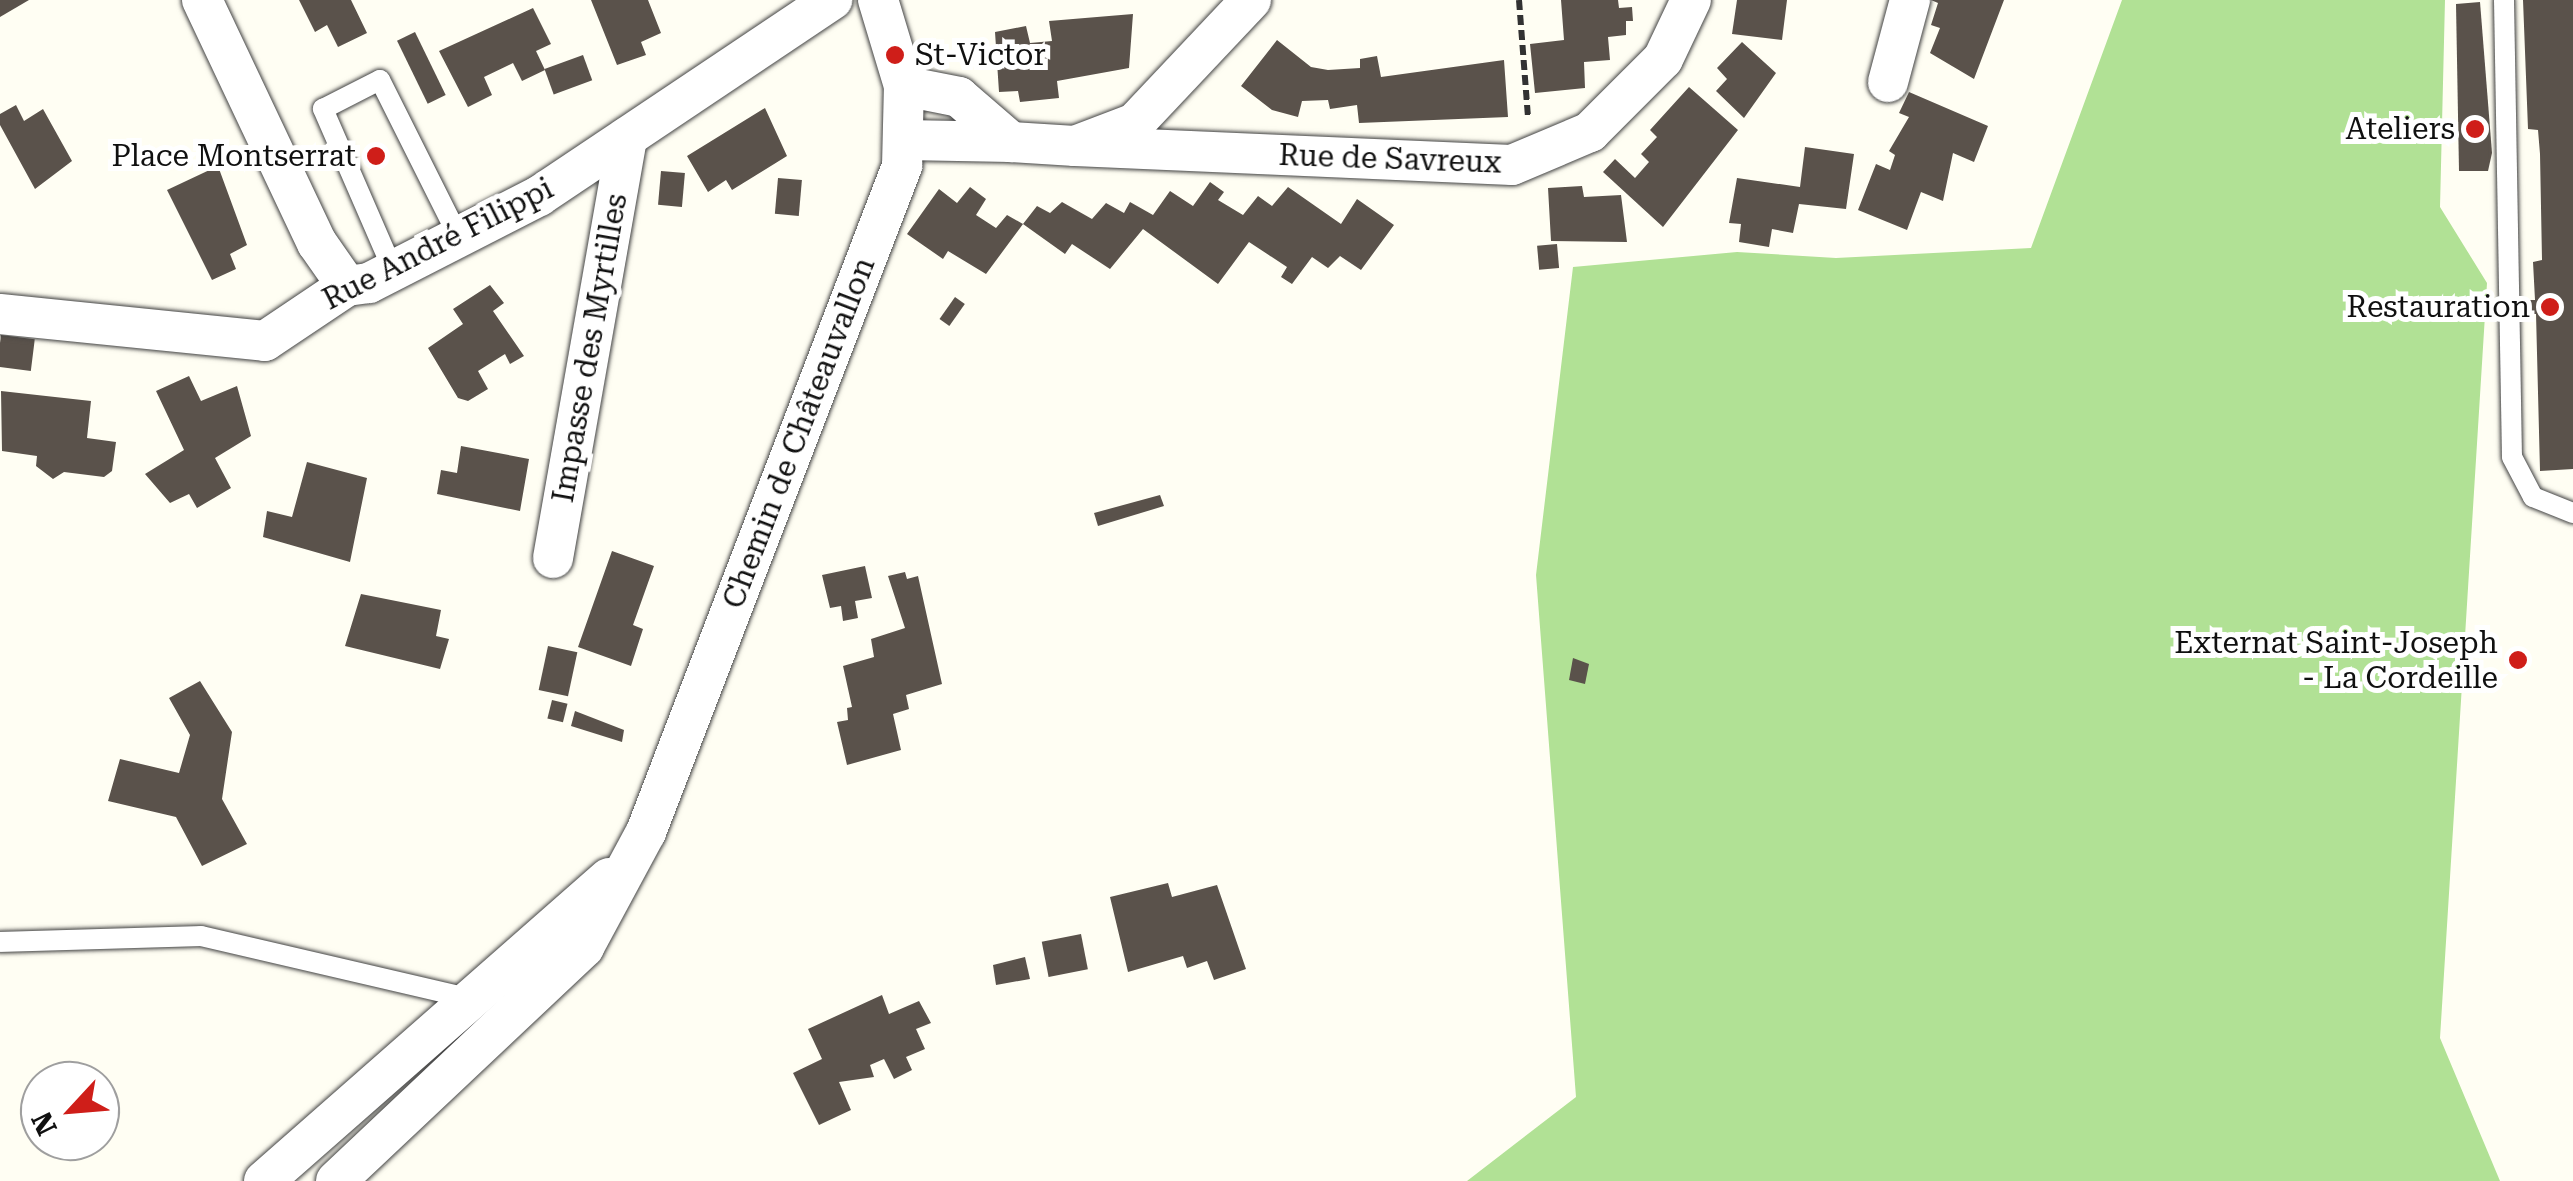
<!DOCTYPE html>
<html>
<head>
<meta charset="utf-8">
<style>
	body { margin:0 }
	#map { position:relative; width:2573px; height:1181px; overflow:hidden; background:#fffef3; font-family:"Roboto Serif",serif }
	div>[style] { position:absolute }
	[style*='--x'] { left:calc(var(--x)*1px); top:calc(var(--y)*1px); width:calc(var(--w)*1px); rotate:calc(var(--a)*1deg) }
	.forest>* { inset:0; background:#b1e195 }
	.building>* { inset:0; background:#5a524b; transform-origin:0 0 }
	.path>* { height:6px; margin-top:-3px; transform-origin:0; background:repeating-linear-gradient(90deg,#323232 0 10px,transparent 0 15px) }
	.roads { filter:drop-shadow(0 0 2px #434343) drop-shadow(0 0 2px #434343) }
	.service>* { height:20px; margin:-10px; padding:0 10px; transform-origin:10px; border-radius:10px; background:#fff }
	.minor>* { height:40px; margin:-20px; padding:0 20px; transform-origin:20px; border-radius:20px; background:#fff }
	.dots>* { width:28px; height:28px; translate:-50% -50%; box-sizing:border-box; border:5px solid #fff; border-radius:50% }
	span { translate:-50% -50%; white-space:nowrap; text-align:center; line-height:1.15; -webkit-text-stroke:10px #fff; paint-order:stroke }
	.poi-label { font-size:30px; color:#101010 }
	.left { translate:0 -50%; text-align:left }
	.right { translate:-100% -50%; text-align:right }
	.street-label { font-size:30px; color:#101010 }
	.north { position:absolute; left:20px; top:1061px; width:100px; height:100px; box-sizing:border-box; background:#fff; border:2px solid #9f9f9f; border-radius:50%; rotate:244deg; font-size:28px; font-weight:700; line-height:40px; text-align:center; color:#101010 }
	.north::after { content:''; display:block; margin:auto; width:35px; height:45px; background:#cf1e19; clip-path:polygon(50% 0,100% 100%,50% 72%,0 100%) }
</style>
</head>
<body>
<div id="map">
	<div class="forest">
		<i style="clip-path:polygon(2122px 0,2445px 0,2440px 207px,2487px 283px,2440px 1038px,2500px 1181px,1467px 1181px,1576px 1097px,1536px 575px,1573px 267px,1737px 252px,1836px 258px,2031px 248px)"></i>
	</div>
	<div class="building">
		<i style="clip-path:polygon(0 0,29px 0,0 17px)"></i>
		<i style="clip-path:polygon(299px 0,351px 0,367px 33px,338px 47px,327px 25px,315px 32px)"></i>
		<i style="clip-path:polygon(591px 0,648px 0,661px 33px,641px 42px,646px 55px,617px 65px)"></i>
		<i style="clip-path:polygon(1561px 0,1618px 0,1619px 8px,1632px 7px,1633px 21px,1626px 21px,1626px 35px,1608px 37px,1610px 60px,1584px 62px,1585px 88px,1535px 93px,1530px 44px,1564px 40px)"></i>
		<i style="clip-path:polygon(1737px 0,1787px 0,1782px 40px,1732px 34px)"></i>
		<i style="clip-path:polygon(1931px 0,2004px 0,1974px 79px,1930px 53px,1940px 28px,1931px 25px,1938px 3px)"></i>
		<i style="clip-path:polygon(2523px 0,2573px 0,2573px 469px,2540px 471px,2536px 314px,2528px 314px,2527px 300px,2535px 300px,2533px 262px,2542px 260px,2540px 154px,2538px 130px,2528px 129px)"></i>
		<i style="clip-path:polygon(2480px 2px,2492px 153px,2488px 171px,2459px 171px,2456px 4px)"></i>
		<i style="clip-path:polygon(533px 8px,551px 44px,536px 51px,545px 70px,522px 81px,513px 63px,484px 77px,492px 95px,468px 107px,439px 51px)"></i>
		<i style="clip-path:polygon(1133px 14px,1129px 68px,1057px 81px,1059px 98px,1020px 102px,1018px 91px,999px 92px,995px 32px,1026px 26px,1030px 43px,1052px 41px,1049px 21px)"></i>
		<i style="left:415px;top:32px;width:70px;height:20px;rotate:64deg"></i>
		<i style="clip-path:polygon(1277px 40px,1311px 67px,1328px 70px,1360px 68px,1360px 59px,1377px 56px,1381px 77px,1504px 60px,1508px 117px,1359px 123px,1357px 105px,1330px 109px,1328px 100px,1302px 101px,1298px 117px,1272px 110px,1241px 86px)"></i>
		<i style="clip-path:polygon(1742px 42px,1776px 73px,1744px 118px,1716px 91px,1727px 79px,1717px 68px)"></i>
		<i style="left:583px;top:55px;width:27px;height:41px;rotate:70deg"></i>
		<i style="clip-path:polygon(1689px 87px,1738px 130px,1663px 227px,1603px 172px,1615px 159px,1635px 178px,1649px 162px,1641px 154px,1657px 137px,1650px 130px)"></i>
		<i style="clip-path:polygon(1909px 92px,1988px 126px,1974px 162px,1953px 153px,1943px 201px,1921px 192px,1907px 230px,1858px 210px,1876px 164px,1890px 170px,1895px 155px,1889px 151px,1909px 117px,1899px 113px)"></i>
		<i style="clip-path:polygon(16px 105px,24px 121px,43px 109px,72px 161px,35px 189px,0 125px,0 114px)"></i>
		<i style="clip-path:polygon(765px 108px,787px 156px,732px 190px,726px 180px,708px 192px,687px 156px)"></i>
		<i style="clip-path:polygon(1805px 147px,1854px 154px,1846px 209px,1799px 204px,1793px 233px,1772px 229px,1769px 247px,1739px 242px,1741px 224px,1729px 223px,1737px 178px,1800px 187px)"></i>
		<i style="clip-path:polygon(218px 166px,247px 245px,230px 254px,236px 269px,212px 280px,167px 190px)"></i>
		<i style="left:661px;top:171px;width:24px;height:34px;rotate:5deg"></i>
		<i style="left:778px;top:178px;width:24px;height:36px;rotate:5deg"></i>
		<i style="clip-path:polygon(1210px 182px,1224px 192px,1218px 200px,1243px 215px,1258px 196px,1272px 206px,1288px 187px,1341px 224px,1357px 199px,1394px 225px,1361px 270px,1340px 256px,1328px 268px,1312px 257px,1292px 284px,1281px 277px,1287px 267px,1249px 242px,1218px 284px,1143px 229px,1110px 269px,1072px 244px,1065px 254px,1023px 224px,1037px 206px,1050px 213px,1062px 202px,1092px 219px,1106px 203px,1124px 213px,1130px 202px,1153px 215px,1170px 191px,1193px 206px)"></i>
		<i style="clip-path:polygon(1582px 186px,1584px 197px,1621px 195px,1627px 242px,1551px 241px,1548px 188px)"></i>
		<i style="clip-path:polygon(970px 187px,986px 199px,976px 215px,996px 228px,1007px 215px,1023px 224px,986px 274px,948px 251px,943px 259px,907px 234px,939px 189px,957px 203px)"></i>
		<i style="left:1557px;top:244px;width:24px;height:20px;rotate:85deg"></i>
		<i style="clip-path:polygon(490px 285px,504px 303px,493px 311px,524px 356px,510px 364px,505px 354px,478px 371px,488px 389px,468px 401px,458px 398px,428px 348px,463px 324px,453px 309px)"></i>
		<i style="left:955px;top:297px;width:12px;height:27px;rotate:35deg"></i>
		<i style="left:1px;top:335px;width:34px;height:32px;rotate:7deg"></i>
		<i style="clip-path:polygon(189px 376px,201px 401px,237px 386px,251px 436px,215px 458px,231px 488px,197px 508px,189px 494px,170px 503px,145px 474px,184px 450px,156px 391px)"></i>
		<i style="clip-path:polygon(1px 391px,91px 401px,87px 438px,116px 442px,112px 471px,104px 477px,64px 472px,53px 479px,36px 466px,37px 456px,2px 451px)"></i>
		<i style="clip-path:polygon(461px 446px,529px 459px,520px 511px,437px 494px,441px 470px,457px 473px)"></i>
		<i style="clip-path:polygon(307px 462px,367px 478px,350px 562px,263px 537px,267px 511px,292px 517px)"></i>
		<i style="clip-path:polygon(1160px 495px,1164px 506px,1098px 526px,1094px 513px)"></i>
		<i style="clip-path:polygon(612px 551px,654px 566px,633px 625px,643px 629px,631px 666px,578px 647px)"></i>
		<i style="clip-path:polygon(865px 566px,872px 598px,855px 601px,858px 618px,843px 621px,841px 606px,830px 608px,822px 575px)"></i>
		<i style="clip-path:polygon(905px 572px,907px 579px,918px 576px,942px 684px,906px 695px,909px 709px,893px 714px,901px 750px,847px 765px,837px 722px,848px 720px,847px 708px,852px 707px,843px 666px,874px 657px,871px 639px,905px 628px,888px 576px)"></i>
		<i style="clip-path:polygon(361px 594px,441px 610px,436px 636px,449px 639px,440px 669px,345px 646px)"></i>
		<i style="left:548px;top:646px;width:30px;height:45px;rotate:12deg"></i>
		<i style="clip-path:polygon(1573px 658px,1589px 664px,1585px 684px,1569px 680px)"></i>
		<i style="clip-path:polygon(200px 681px,232px 732px,222px 799px,247px 844px,202px 866px,176px 817px,108px 801px,120px 759px,179px 773px,190px 735px,169px 698px)"></i>
		<i style="left:552px;top:700px;width:16px;height:19px;rotate:14deg"></i>
		<i style="clip-path:polygon(575px 711px,624px 730px,622px 742px,571px 726px)"></i>
		<i style="clip-path:polygon(1168px 883px,1172px 897px,1217px 885px,1246px 969px,1214px 980px,1207px 961px,1187px 968px,1183px 956px,1128px 972px,1110px 897px)"></i>
		<i style="left:1081px;top:934px;width:36px;height:40px;rotate:79deg"></i>
		<i style="clip-path:polygon(1025px 957px,1030px 979px,996px 985px,993px 965px)"></i>
		<i style="clip-path:polygon(882px 995px,889px 1014px,919px 1001px,931px 1023px,916px 1029px,925px 1049px,906px 1057px,912px 1070px,894px 1079px,884px 1059px,870px 1065px,874px 1077px,839px 1082px,851px 1110px,819px 1125px,793px 1073px,822px 1059px,808px 1029px)"></i>
	</div>
	<div class="path">
		<i style="--x:1519;--y:0;--w:116;--a:85.6"></i>
	</div>
	<div class="roads">
		<div class="service">
			<i style="--x:2504;--y:0;--w:457;--a:89"></i>
			<i style="--x:2512;--y:457;--w:45;--a:62.3"></i>
			<i style="--x:2533;--y:497;--w:43;--a:21.8"></i>
			<i style="--x:393;--y:270;--w:176;--a:-113.5"></i>
			<i style="--x:323;--y:109;--w:64;--a:-27"></i>
			<i style="--x:380;--y:80;--w:179;--a:63.4"></i>
			<i style="--x:0;--y:942;--w:201;--a:-1.7"></i>
			<i style="--x:201;--y:936;--w:277;--a:13.1"></i>
		</div>
		<div class="minor">
			<i style="--x:202;--y:0;--w:269;--a:64.7"></i>
			<i style="--x:317;--y:243;--w:52;--a:55.1"></i>
			<i style="--x:1888;--y:82;--w:85;--a:-75"></i>
			<i style="--x:904;--y:86;--w:56;--a:11.3"></i>
			<i style="--x:959;--y:97;--w:69;--a:40.9"></i>
			<i style="--x:1011;--y:142;--w:106;--a:-178.9"></i>
			<i style="--x:1011;--y:142;--w:64;--a:3.6"></i>
			<i style="--x:1075;--y:146;--w:64;--a:-21"></i>
			<i style="--x:1135;--y:123;--w:169;--a:-46.7"></i>
			<i style="--x:1075;--y:146;--w:437;--a:2.5"></i>
			<i style="--x:1512;--y:165;--w:85;--a:-22.9"></i>
			<i style="--x:1590;--y:132;--w:103;--a:-45"></i>
			<i style="--x:1663;--y:59;--w:65;--a:-64.6"></i>
			<i style="--x:0;--y:314;--w:266;--a:5.8"></i>
			<i style="--x:265;--y:341;--w:99;--a:-33.9"></i>
			<i style="--x:347;--y:286;--w:22;--a:-8"></i>
			<i style="--x:369;--y:283;--w:191;--a:-27.1"></i>
			<i style="--x:539;--y:196;--w:353;--a:-33.8"></i>
			<i style="--x:553;--y:558;--w:427;--a:-80"></i>
			<i style="--x:264;--y:1181;--w:459;--a:-41.3"></i>
			<i style="--x:336;--y:1181;--w:341;--a:-43.3"></i>
			<i style="--x:584;--y:947;--w:131;--a:-61.7"></i>
			<i style="--x:646;--y:832;--w:714;--a:-68.97"></i>
			<i style="--x:902;--y:166;--w:80;--a:-88.6"></i>
			<i style="--x:904;--y:86;--w:90;--a:-106.8"></i>
		</div>
	</div>
	<div class="dots">
		<i style="left:895px;top:55px;background:#cf1e19"></i>
		<i style="left:2475px;top:129px;background:#cf1e19"></i>
		<i style="left:376px;top:156px;background:#cf1e19"></i>
		<i style="left:2550px;top:307px;background:#cf1e19"></i>
		<i style="left:2518px;top:660px;background:#cf1e19"></i>
	</div>
	<div class="poi-label">
		<span class="left" style="left:915px;top:55px">St-Victor</span>
		<span class="right" style="left:2455px;top:129px">Ateliers</span>
		<span class="right" style="left:356px;top:156px">Place Montserrat</span>
		<span class="right" style="left:2530px;top:307px">Restauration</span>
		<span class="right" style="left:2498px;top:660px">Externat Saint-Joseph<br>- La Cordeille</span>
	</div>
	<div class="street-label">
		<span style="left:1390px;top:159px;rotate:2deg">Rue de Savreux</span>
		<span style="left:438px;top:244px;rotate:-27deg">Rue André Filippi</span>
		<span style="left:590px;top:348px;rotate:-80deg">Impasse des Myrtilles</span>
		<span style="left:799px;top:433px;rotate:-69deg">Chemin de Châteauvallon</span>
	</div>
	<div class="north">N</div>
</div>
</body>
</html>
